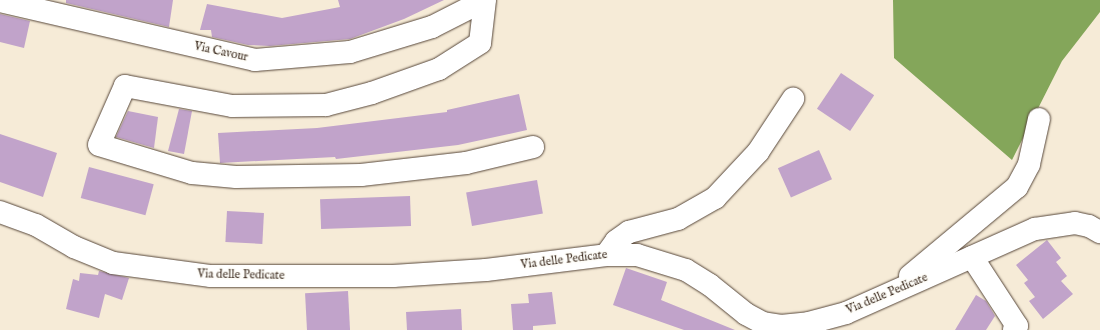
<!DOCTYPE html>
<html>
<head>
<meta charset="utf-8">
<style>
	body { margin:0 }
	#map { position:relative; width:1100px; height:330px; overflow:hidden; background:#f6ebd7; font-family:"IM FELL English",serif }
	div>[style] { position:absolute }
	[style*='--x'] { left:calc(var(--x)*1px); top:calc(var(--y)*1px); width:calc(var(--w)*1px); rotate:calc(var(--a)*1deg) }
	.forest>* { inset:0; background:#84a65a }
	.building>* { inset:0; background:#c1a3ca; transform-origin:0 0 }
	.roads { filter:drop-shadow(0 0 1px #57473a) drop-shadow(0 0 1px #57473a) }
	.minor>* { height:22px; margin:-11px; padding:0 11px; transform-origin:11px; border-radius:11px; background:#fff }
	span { translate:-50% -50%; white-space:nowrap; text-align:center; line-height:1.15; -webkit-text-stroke:3px #fdfcf7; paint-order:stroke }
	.street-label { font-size:12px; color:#3b2a1e }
</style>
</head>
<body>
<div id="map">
	<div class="forest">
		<i style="clip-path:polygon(893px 0,1100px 0,1100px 12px,1062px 61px,1012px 160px,894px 58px)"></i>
	</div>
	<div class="building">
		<i style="clip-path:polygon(66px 0,173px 0,169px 27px,66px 3px)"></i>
		<i style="clip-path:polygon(338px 0,444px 0,404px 19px,350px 39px,270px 46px,248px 45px,212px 37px,211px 30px,200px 30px,207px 4px,282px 18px,340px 7px)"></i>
		<i style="clip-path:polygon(0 14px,30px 21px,24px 48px,0 42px)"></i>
		<i style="left:841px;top:73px;width:40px;height:43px;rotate:34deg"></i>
		<i style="clip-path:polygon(519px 94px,527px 130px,458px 145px,336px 159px,335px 157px,220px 163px,218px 133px,317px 128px,447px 112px,447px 110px)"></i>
		<i style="clip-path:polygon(179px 109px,192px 111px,184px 154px,168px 151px)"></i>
		<i style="clip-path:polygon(128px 111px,158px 117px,154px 148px,116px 137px)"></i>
		<i style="clip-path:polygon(0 134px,57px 153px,43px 197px,0 182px)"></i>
		<i style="left:819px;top:150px;width:32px;height:45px;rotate:66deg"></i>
		<i style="left:89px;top:167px;width:67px;height:32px;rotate:15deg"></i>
		<i style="left:537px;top:180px;width:34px;height:72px;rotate:80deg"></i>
		<i style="left:410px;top:196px;width:30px;height:90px;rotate:88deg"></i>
		<i style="left:227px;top:211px;width:37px;height:31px;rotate:3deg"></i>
		<i style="clip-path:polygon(1047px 240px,1061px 258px,1056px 262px,1067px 276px,1061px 281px,1073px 294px,1043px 319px,1029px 301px,1035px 297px,1024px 283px,1028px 280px,1016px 265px)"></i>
		<i style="clip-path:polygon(626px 268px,667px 282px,661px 300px,735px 330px,684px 330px,613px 305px)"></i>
		<i style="clip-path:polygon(99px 271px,129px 278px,122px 300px,105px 294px,99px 318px,66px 309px,73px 279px,79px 281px,80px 273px,98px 275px)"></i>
		<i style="left:348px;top:291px;width:39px;height:43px;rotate:87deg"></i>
		<i style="clip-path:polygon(552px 292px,556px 324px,533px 326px,533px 330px,513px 330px,511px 304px,529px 303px,528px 294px)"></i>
		<i style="clip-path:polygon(976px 295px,986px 301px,995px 316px,986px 330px,955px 330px)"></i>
		<i style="clip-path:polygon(461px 309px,462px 330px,407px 330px,406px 312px)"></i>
	</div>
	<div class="roads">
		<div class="minor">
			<i style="--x:485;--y:0;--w:43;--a:96.6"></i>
			<i style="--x:480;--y:43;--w:49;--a:147.6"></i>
			<i style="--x:439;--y:69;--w:71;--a:160.3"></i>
			<i style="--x:372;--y:93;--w:48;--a:165.4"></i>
			<i style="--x:326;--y:105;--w:94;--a:179.4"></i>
			<i style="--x:232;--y:106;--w:109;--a:-169.4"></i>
			<i style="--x:125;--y:86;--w:64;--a:113.8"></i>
			<i style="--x:99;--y:145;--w:97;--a:16.8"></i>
			<i style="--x:192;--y:173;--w:44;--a:5.2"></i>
			<i style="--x:236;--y:177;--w:125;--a:-0.9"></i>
			<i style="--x:361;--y:175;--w:106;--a:-6.5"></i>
			<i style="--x:466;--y:163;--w:69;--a:-13.4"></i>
			<i style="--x:0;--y:1;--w:262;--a:13"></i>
			<i style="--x:255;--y:60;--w:95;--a:-4.8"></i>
			<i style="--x:350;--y:52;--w:86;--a:-17"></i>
			<i style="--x:432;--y:27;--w:59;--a:-27"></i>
			<i style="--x:0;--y:212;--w:38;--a:20"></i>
			<i style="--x:36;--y:225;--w:44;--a:30.1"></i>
			<i style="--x:74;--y:247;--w:42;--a:22.3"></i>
			<i style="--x:113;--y:263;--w:99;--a:7.6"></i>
			<i style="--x:211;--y:276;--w:182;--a:0"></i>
			<i style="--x:393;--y:276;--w:93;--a:-3.7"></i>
			<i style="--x:486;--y:270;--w:121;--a:-7.1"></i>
			<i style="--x:606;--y:255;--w:31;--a:0"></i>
			<i style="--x:637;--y:255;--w:51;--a:17"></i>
			<i style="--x:686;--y:270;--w:28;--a:32"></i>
			<i style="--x:710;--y:285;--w:46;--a:38.9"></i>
			<i style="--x:746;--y:314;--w:19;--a:28"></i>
			<i style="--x:763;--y:323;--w:18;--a:9"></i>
			<i style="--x:781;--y:326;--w:28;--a:-6"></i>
			<i style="--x:809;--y:323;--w:38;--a:-15"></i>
			<i style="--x:846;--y:313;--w:207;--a:-24"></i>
			<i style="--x:1035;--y:229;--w:40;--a:-8.5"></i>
			<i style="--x:1075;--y:223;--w:14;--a:12"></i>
			<i style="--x:1089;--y:226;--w:13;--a:29"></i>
			<i style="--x:606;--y:255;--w:17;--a:-54"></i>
			<i style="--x:616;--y:241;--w:16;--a:-35"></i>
			<i style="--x:629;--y:232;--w:51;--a:-14.9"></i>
			<i style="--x:678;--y:219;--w:43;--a:-29.6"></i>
			<i style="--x:715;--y:198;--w:63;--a:-46.9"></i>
			<i style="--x:758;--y:152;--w:64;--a:-56.6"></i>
			<i style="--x:972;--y:257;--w:82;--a:56.9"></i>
			<i style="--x:1017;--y:326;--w:5;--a:127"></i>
			<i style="--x:910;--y:276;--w:139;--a:-39.8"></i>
			<i style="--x:1017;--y:187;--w:26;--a:-62"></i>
			<i style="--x:1029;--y:164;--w:46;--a:-77.5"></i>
		</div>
	</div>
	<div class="street-label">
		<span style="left:221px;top:52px;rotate:12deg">Via Cavour</span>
		<span style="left:564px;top:260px;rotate:-7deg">Via delle Pedicate</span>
		<span style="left:241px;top:275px;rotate:1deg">Via delle Pedicate</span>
		<span style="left:887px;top:294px;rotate:-23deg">Via delle Pedicate</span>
	</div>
</div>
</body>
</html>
